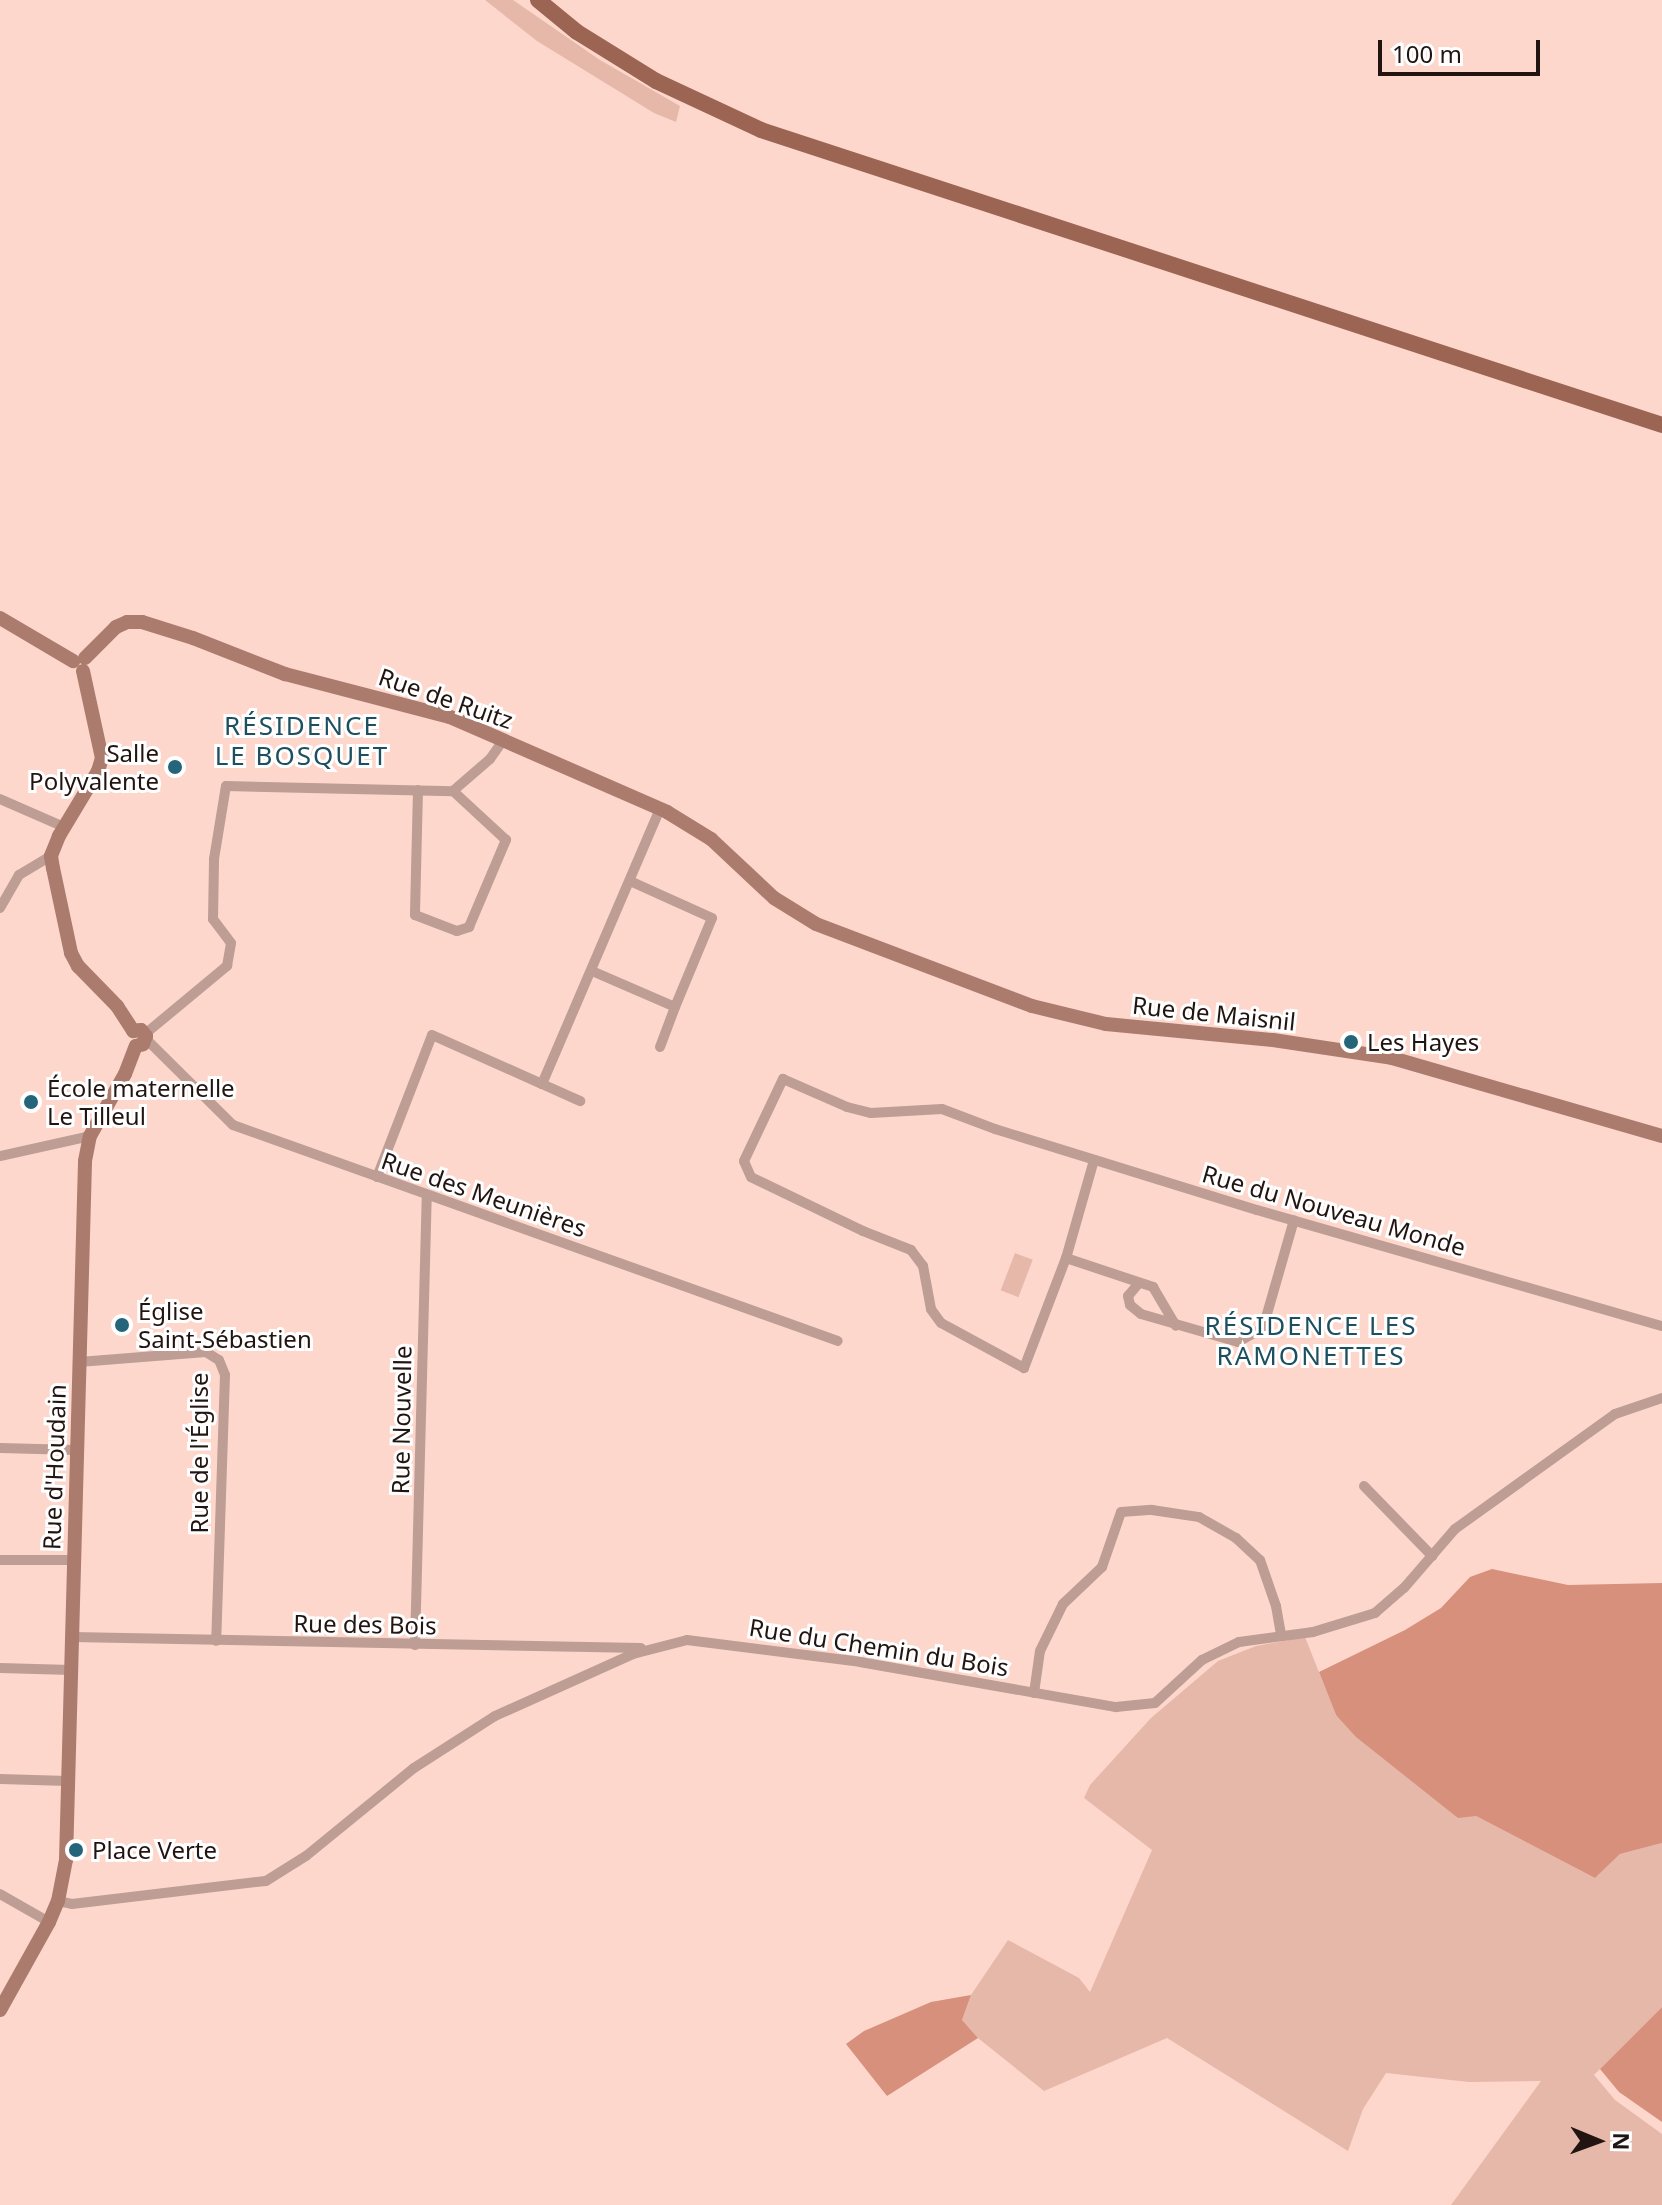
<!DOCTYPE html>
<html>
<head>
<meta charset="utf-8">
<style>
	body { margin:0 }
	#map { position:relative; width:1662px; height:2205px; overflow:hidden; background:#fdd7cc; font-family:"Noto Sans",sans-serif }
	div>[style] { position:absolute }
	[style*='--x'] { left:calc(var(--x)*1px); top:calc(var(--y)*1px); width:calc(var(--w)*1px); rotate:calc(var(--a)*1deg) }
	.green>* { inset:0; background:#e6b8aa; transform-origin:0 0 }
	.forest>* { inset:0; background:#d7907c }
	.street>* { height:10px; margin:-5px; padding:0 5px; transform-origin:5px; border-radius:5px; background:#be9d94 }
	.secondary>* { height:14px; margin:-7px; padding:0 7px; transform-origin:7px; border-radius:7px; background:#ab7c6e }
	.primary>* { height:16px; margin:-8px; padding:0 8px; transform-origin:8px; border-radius:8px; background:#9c6453 }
	.dots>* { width:22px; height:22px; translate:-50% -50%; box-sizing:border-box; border:4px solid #fff; border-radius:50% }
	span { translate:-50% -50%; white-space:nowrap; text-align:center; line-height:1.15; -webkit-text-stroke:6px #fff; paint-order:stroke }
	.street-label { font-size:24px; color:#221511 }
	.poi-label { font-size:24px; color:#221511 }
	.right { translate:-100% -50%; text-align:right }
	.left { translate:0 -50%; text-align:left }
	.neighbourhood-label { font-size:26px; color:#1c4f5f; letter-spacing:2px }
	.north { position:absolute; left:1558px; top:2101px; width:80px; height:80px; -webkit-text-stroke:6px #fff; paint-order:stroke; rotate:91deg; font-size:22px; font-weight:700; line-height:32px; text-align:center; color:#221511 }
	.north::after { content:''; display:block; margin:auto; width:28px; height:36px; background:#221511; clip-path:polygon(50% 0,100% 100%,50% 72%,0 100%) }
	.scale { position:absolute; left:1378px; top:40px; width:162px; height:36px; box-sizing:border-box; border:4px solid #221511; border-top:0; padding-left:10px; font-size:24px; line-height:28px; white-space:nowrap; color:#221511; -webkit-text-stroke:6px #fff; paint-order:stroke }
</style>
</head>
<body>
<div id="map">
	<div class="green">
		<i style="clip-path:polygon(485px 0,513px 0,600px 60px,680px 106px,676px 122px,654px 113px,537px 41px)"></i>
		<i style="left:1015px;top:1253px;width:19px;height:40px;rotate:21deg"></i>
		<i style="clip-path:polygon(1305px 1637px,1336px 1715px,1476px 1816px,1595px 1878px,1620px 1854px,1662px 1843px,1662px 2007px,1594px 2075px,1615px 2100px,1662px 2134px,1662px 2205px,1451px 2205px,1541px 2081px,1469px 2082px,1386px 2073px,1363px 2109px,1348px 2151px,1167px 2038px,1044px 2091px,978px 2038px,962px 2020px,971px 1995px,1008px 1940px,1079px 1978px,1090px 1992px,1152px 1850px,1084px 1798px,1090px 1785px,1151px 1718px,1218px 1661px,1256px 1646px)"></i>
	</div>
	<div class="forest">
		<i style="clip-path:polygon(1492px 1569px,1568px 1585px,1662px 1583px,1662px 1843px,1620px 1854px,1595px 1878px,1476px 1816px,1458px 1818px,1356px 1737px,1336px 1715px,1319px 1672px,1405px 1630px,1441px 1608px,1470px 1577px)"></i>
		<i style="clip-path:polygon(971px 1995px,962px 2020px,978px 2038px,887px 2096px,846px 2044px,864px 2031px,931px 2002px)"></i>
		<i style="clip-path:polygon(1662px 2007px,1662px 2122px,1619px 2092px,1600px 2069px)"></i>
	</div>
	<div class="street">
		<i style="--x:418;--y:790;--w:125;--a:91.4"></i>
		<i style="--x:415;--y:915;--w:45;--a:20.9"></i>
		<i style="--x:457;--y:931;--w:13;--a:-18"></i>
		<i style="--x:469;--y:927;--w:95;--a:-67"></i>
		<i style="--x:506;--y:840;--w:72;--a:-137.2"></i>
		<i style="--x:0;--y:799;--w:70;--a:23.6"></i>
		<i style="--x:0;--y:908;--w:38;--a:-60"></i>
		<i style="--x:19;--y:875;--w:37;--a:-31"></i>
		<i style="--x:592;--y:971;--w:90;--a:23.4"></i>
		<i style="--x:675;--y:1007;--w:96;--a:-67.4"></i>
		<i style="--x:712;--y:918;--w:90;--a:-155.7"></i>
		<i style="--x:145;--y:1034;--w:107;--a:-39.7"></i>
		<i style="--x:227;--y:966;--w:23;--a:-80"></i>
		<i style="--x:231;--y:943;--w:30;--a:-127"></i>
		<i style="--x:213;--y:919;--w:60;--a:-89"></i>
		<i style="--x:214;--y:859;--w:74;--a:-80.7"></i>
		<i style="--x:226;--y:786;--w:227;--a:1.3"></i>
		<i style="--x:453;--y:791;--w:49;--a:-40.9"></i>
		<i style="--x:490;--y:759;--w:24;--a:-55"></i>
		<i style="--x:146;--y:1039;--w:122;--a:44.7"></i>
		<i style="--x:233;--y:1125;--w:642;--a:19.65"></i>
		<i style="--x:660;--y:1047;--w:43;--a:-69.4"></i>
		<i style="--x:542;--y:1084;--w:42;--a:24.1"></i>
		<i style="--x:0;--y:1156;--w:92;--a:-12.5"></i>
		<i style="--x:1094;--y:1160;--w:102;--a:105.9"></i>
		<i style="--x:1066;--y:1258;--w:118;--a:110.9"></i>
		<i style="--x:1024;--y:1368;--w:94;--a:-151.5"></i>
		<i style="--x:941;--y:1323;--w:17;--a:-126"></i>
		<i style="--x:931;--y:1309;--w:44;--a:-100.5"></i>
		<i style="--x:923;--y:1266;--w:20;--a:-127"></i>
		<i style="--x:911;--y:1250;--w:52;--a:-158.4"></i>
		<i style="--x:863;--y:1231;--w:124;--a:-154.3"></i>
		<i style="--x:751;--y:1177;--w:17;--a:-114"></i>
		<i style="--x:744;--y:1161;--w:91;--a:-64.6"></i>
		<i style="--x:783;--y:1079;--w:70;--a:23.6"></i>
		<i style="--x:847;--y:1107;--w:25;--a:14"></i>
		<i style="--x:871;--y:1113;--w:71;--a:-3.2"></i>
		<i style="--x:942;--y:1109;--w:57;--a:20.7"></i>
		<i style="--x:995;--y:1129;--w:274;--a:17.2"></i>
		<i style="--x:1257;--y:1210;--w:421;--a:16"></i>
		<i style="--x:377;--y:1177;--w:152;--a:-68.8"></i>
		<i style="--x:432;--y:1035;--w:120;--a:24"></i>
		<i style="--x:542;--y:1084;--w:299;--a:-66.8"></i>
		<i style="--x:1066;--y:1258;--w:92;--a:18.4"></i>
		<i style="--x:1153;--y:1287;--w:45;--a:59.5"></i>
		<i style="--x:1139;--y:1283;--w:17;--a:130"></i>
		<i style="--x:1128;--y:1296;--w:9;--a:77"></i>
		<i style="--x:1130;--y:1305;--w:14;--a:39"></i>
		<i style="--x:1141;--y:1314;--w:101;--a:16.1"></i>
		<i style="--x:1238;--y:1342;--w:29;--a:-29"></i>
		<i style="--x:1263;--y:1328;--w:112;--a:-74"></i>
		<i style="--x:79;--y:1362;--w:127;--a:-4.5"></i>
		<i style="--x:206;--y:1352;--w:15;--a:32"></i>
		<i style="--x:219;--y:1360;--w:16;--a:68"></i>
		<i style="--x:225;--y:1375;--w:266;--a:91.9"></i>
		<i style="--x:0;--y:1448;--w:77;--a:1.5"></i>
		<i style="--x:1364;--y:1486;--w:98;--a:45.8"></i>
		<i style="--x:0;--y:1560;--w:74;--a:0"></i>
		<i style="--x:72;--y:1637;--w:569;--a:1.11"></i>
		<i style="--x:415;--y:1645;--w:449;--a:-88.5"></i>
		<i style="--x:0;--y:1668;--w:71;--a:1.6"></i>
		<i style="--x:1034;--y:1693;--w:42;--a:-81.9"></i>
		<i style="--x:1040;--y:1651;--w:52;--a:-63.9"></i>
		<i style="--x:1063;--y:1604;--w:54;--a:-43.5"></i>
		<i style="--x:1102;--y:1567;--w:58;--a:-70.9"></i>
		<i style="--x:1121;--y:1512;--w:31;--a:-4"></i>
		<i style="--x:1152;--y:1510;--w:48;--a:8.5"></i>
		<i style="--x:1199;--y:1517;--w:43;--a:29.6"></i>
		<i style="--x:1236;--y:1538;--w:33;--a:43"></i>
		<i style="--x:1260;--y:1560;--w:49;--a:70.8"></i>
		<i style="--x:1276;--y:1606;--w:28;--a:80"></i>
		<i style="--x:0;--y:1779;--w:68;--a:1.7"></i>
		<i style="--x:0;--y:1894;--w:56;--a:29.7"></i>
		<i style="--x:58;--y:1901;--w:14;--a:12"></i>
		<i style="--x:72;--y:1904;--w:195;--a:-6.8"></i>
		<i style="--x:266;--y:1881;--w:47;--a:-32"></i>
		<i style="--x:306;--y:1856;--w:139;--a:-39.2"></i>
		<i style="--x:414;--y:1768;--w:96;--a:-32.7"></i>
		<i style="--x:495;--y:1716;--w:151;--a:-24.2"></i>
		<i style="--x:633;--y:1654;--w:56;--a:-14.5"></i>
		<i style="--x:687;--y:1640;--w:174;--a:7.2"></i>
		<i style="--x:860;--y:1662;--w:260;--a:10"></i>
		<i style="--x:1116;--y:1707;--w:39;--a:-6"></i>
		<i style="--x:1155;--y:1703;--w:64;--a:-42.5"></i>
		<i style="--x:1202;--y:1660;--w:41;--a:-25.9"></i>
		<i style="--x:1239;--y:1642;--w:75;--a:-7.7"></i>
		<i style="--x:1313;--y:1632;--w:65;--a:-17"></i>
		<i style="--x:1375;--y:1613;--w:38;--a:-41"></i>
		<i style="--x:1404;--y:1588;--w:78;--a:-49.2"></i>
		<i style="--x:1455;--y:1529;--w:197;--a:-35.7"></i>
		<i style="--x:1615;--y:1414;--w:50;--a:-18.8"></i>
	</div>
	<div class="secondary">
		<i style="--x:0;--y:618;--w:85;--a:30.5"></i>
		<i style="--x:85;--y:658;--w:44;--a:-45"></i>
		<i style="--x:116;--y:627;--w:12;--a:-24"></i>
		<i style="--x:127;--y:622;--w:15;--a:0"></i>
		<i style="--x:142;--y:622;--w:53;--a:17.4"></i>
		<i style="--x:193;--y:638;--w:99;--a:21.4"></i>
		<i style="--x:285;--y:674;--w:171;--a:14.6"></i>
		<i style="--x:450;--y:717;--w:237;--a:23.6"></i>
		<i style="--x:667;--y:812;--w:52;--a:31.5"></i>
		<i style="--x:711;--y:839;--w:86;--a:43.1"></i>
		<i style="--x:774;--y:898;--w:49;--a:31.8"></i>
		<i style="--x:816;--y:924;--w:231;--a:20.8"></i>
		<i style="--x:1032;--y:1006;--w:76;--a:13.7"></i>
		<i style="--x:1106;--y:1024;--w:168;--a:5.5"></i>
		<i style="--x:1273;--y:1040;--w:120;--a:8.6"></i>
		<i style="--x:1392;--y:1058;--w:281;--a:16.1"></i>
		<i style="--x:83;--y:671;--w:89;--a:77.7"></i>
		<i style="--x:102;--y:758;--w:14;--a:107"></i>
		<i style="--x:98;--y:771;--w:76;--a:121"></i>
		<i style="--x:59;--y:836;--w:22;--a:112"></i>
		<i style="--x:51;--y:856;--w:12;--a:81"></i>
		<i style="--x:53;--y:868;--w:87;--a:78"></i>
		<i style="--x:71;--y:953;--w:15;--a:62"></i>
		<i style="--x:78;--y:966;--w:56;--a:45.7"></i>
		<i style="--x:117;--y:1006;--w:30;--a:57"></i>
		<i style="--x:133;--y:1031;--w:8;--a:-7"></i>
		<i style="--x:141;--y:1030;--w:8;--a:50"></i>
		<i style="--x:146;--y:1036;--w:9;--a:111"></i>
		<i style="--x:143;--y:1044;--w:7;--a:164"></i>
		<i style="--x:0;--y:2010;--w:101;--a:-60.9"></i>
		<i style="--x:49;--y:1922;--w:23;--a:-67"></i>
		<i style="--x:58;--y:1901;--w:42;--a:-79"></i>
		<i style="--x:66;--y:1860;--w:699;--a:-88.44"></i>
		<i style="--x:85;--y:1161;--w:25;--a:-79"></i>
		<i style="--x:90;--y:1136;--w:71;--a:-60.6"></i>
		<i style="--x:125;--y:1074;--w:30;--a:-69"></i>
	</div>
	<div class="primary">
		<i style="--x:538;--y:0;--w:50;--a:39.4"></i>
		<i style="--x:577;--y:32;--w:93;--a:31.8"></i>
		<i style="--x:656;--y:81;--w:116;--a:25"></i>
		<i style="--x:761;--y:130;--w:948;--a:18.13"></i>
	</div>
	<div class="dots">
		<i style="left:175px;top:767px;background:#246579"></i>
		<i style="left:1351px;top:1042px;background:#246579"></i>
		<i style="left:31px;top:1102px;background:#246579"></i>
		<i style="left:122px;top:1325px;background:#246579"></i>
		<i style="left:76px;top:1850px;background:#246579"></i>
	</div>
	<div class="street-label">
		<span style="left:446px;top:698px;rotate:19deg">Rue de Ruitz</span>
		<span style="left:1214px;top:1013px;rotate:6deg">Rue de Maisnil</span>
		<span style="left:484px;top:1194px;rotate:19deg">Rue des Meunières</span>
		<span style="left:1334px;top:1210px;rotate:16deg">Rue du Nouveau Monde</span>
		<span style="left:401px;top:1420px;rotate:-89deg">Rue Nouvelle</span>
		<span style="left:199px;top:1453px;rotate:-90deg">Rue de l'Église</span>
		<span style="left:54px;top:1467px;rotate:-88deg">Rue d'Houdain</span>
		<span style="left:365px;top:1624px;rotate:1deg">Rue des Bois</span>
		<span style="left:879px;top:1647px;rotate:9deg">Rue du Chemin du Bois</span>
	</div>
	<div class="poi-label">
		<span class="right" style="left:159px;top:767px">Salle<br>Polyvalente</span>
		<span class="left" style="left:1367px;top:1042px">Les Hayes</span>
		<span class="left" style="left:47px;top:1102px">École maternelle<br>Le Tilleul</span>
		<span class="left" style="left:138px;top:1325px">Église<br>Saint-Sébastien</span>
		<span class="left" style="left:92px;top:1850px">Place Verte</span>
	</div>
	<div class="neighbourhood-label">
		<span style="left:302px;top:741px">RÉSIDENCE<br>LE BOSQUET</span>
		<span style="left:1311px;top:1341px">RÉSIDENCE LES<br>RAMONETTES</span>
	</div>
	<div class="north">N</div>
	<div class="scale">100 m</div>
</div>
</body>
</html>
